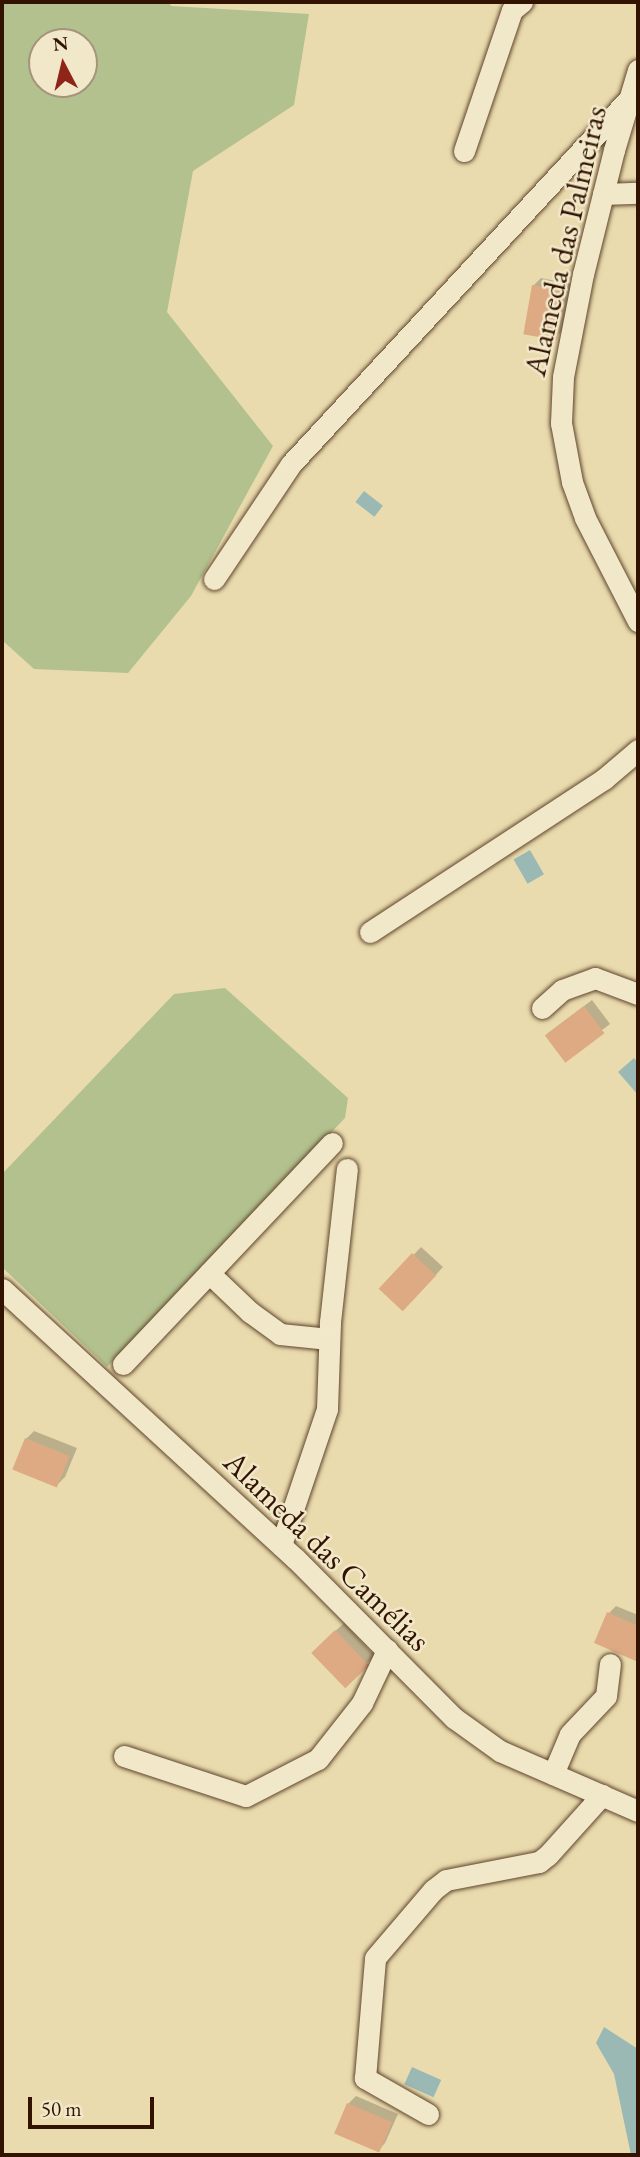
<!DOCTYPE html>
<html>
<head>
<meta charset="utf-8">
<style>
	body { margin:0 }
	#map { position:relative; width:640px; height:2157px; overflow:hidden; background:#eadbae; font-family:"EB Garamond",serif }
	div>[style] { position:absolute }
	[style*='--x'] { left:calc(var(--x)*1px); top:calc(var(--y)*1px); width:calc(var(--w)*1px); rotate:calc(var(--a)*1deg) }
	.green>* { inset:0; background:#b2c18e }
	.water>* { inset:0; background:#9bb9b4; transform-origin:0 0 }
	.shadow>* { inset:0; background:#0003; transform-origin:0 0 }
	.building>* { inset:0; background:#deaa83; transform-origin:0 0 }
	.roads { filter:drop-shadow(0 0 2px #60452c) drop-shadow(0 0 2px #60452c) }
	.minor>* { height:21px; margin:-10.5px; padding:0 10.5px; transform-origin:10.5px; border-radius:10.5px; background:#f1e8ca }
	span { translate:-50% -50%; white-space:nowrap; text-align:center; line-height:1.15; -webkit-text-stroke:5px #f1e8ca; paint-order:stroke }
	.street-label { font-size:32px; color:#321301 }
	.frame { position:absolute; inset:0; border:4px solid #321301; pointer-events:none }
	.north { position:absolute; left:28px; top:28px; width:70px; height:70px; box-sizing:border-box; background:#f1e8ca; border:2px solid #a5937a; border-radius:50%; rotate:353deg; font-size:19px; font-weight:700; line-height:28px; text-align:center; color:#321301 }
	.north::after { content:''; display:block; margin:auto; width:24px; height:32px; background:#8f2418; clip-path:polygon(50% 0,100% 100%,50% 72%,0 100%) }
	.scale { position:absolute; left:28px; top:2097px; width:126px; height:32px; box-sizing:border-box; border:4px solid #321301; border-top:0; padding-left:9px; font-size:21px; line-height:24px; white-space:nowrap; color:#321301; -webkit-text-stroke:5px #f1e8ca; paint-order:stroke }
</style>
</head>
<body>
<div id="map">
	<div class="green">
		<i style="clip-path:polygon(evenodd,2px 2px,169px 2px,171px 6px,309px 14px,294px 105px,193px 171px,167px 312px,273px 446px,191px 596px,128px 673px,34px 669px,3px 641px,2px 634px,2px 2px,42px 42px,84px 42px,84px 84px,42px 84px,42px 42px)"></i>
		<i style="clip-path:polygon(225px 988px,348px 1098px,345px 1118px,107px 1367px,2px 1267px,2px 1174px,174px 994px)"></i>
	</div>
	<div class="water">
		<i style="left:364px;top:491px;width:24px;height:14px;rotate:38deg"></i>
		<i style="left:530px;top:850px;width:28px;height:19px;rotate:60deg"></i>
		<i style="clip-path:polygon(634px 1058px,638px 1063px,638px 1095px,618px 1072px)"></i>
		<i style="clip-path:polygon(604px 2027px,638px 2049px,638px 2155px,631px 2155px,614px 2074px,596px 2043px)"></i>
		<i style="left:412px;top:2067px;width:32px;height:19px;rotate:24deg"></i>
	</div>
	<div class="shadow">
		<i style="clip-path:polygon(541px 278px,571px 284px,564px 329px,556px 337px,533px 286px)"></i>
		<i style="left:592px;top:1000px;width:30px;height:57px;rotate:53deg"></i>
		<i style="clip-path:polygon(421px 1247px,443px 1267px,411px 1302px,381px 1289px)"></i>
		<i style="clip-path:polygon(34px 1431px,77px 1448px,65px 1477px,57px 1485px,26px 1439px)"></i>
		<i style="clip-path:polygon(616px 1606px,638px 1615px,638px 1660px,596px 1642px,609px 1613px)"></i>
		<i style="left:344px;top:1623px;width:45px;height:43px;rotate:47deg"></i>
		<i style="clip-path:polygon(356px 2096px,398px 2114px,385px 2143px,378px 2151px,348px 2104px)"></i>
	</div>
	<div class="building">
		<i style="left:532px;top:285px;width:34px;height:50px;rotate:10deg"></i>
		<i style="left:584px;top:1006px;width:34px;height:49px;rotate:53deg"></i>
		<i style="left:412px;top:1253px;width:33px;height:49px;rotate:43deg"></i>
		<i style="left:25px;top:1438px;width:48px;height:34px;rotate:22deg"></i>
		<i style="clip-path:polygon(607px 1612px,638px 1626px,638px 1662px,594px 1643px)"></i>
		<i style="left:335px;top:1630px;width:49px;height:33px;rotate:46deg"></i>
		<i style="left:347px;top:2103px;width:49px;height:33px;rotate:23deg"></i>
	</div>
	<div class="roads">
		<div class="minor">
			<i style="--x:638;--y:70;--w:84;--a:106.7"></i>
			<i style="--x:614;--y:150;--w:128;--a:104"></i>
			<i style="--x:583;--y:274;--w:105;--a:101"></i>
			<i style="--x:563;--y:377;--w:46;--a:92.5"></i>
			<i style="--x:561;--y:423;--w:60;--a:79.4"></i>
			<i style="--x:572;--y:482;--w:38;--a:70"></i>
			<i style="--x:585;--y:518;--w:116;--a:62.8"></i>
			<i style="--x:464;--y:151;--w:149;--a:-71.2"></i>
			<i style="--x:512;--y:10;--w:13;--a:-39"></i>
			<i style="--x:603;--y:194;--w:35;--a:-2"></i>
			<i style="--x:214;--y:579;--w:138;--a:-56.2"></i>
			<i style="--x:291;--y:464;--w:499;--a:-47.2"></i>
			<i style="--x:370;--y:932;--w:280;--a:-33.2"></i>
			<i style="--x:604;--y:779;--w:45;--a:-40.5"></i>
			<i style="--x:542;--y:1008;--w:27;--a:-42"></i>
			<i style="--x:562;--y:990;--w:35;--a:-20"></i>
			<i style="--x:595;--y:978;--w:46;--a:20.4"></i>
			<i style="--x:209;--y:1273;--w:57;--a:43.6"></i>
			<i style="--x:250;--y:1312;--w:37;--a:36"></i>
			<i style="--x:280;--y:1334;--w:49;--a:5.8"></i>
			<i style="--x:2;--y:1289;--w:399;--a:42.6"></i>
			<i style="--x:296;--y:1559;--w:224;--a:45.2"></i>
			<i style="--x:454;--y:1718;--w:57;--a:35.7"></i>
			<i style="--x:500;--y:1751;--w:150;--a:23.5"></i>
			<i style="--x:123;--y:1364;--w:304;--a:-46.6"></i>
			<i style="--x:281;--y:1545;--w:144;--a:-71.3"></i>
			<i style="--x:327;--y:1409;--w:87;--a:-88"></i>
			<i style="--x:330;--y:1322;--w:154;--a:-83.7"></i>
			<i style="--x:124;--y:1756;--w:128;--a:18.2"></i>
			<i style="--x:246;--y:1796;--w:81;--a:-27.2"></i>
			<i style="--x:318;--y:1759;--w:71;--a:-51.8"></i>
			<i style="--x:362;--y:1703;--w:59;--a:-64.7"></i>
			<i style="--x:553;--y:1774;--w:43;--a:-67"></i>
			<i style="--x:570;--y:1734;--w:52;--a:-46.5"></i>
			<i style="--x:606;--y:1696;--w:32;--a:-83"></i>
			<i style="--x:428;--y:2114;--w:73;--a:-150.3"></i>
			<i style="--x:365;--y:2078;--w:120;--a:-85.2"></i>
			<i style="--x:375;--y:1958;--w:89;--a:-49.5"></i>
			<i style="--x:433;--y:1890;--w:16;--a:-38"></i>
			<i style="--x:446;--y:1880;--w:95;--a:-11"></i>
			<i style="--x:539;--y:1862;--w:11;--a:-38"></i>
			<i style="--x:548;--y:1855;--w:81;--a:-48"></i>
		</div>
	</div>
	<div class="street-label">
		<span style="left:565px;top:241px;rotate:-77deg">Alameda das Palmeiras</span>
		<span style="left:327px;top:1551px;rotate:44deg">Alameda das Camélias</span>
	</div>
	<div class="frame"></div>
	<div class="north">N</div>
	<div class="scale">50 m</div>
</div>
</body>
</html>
